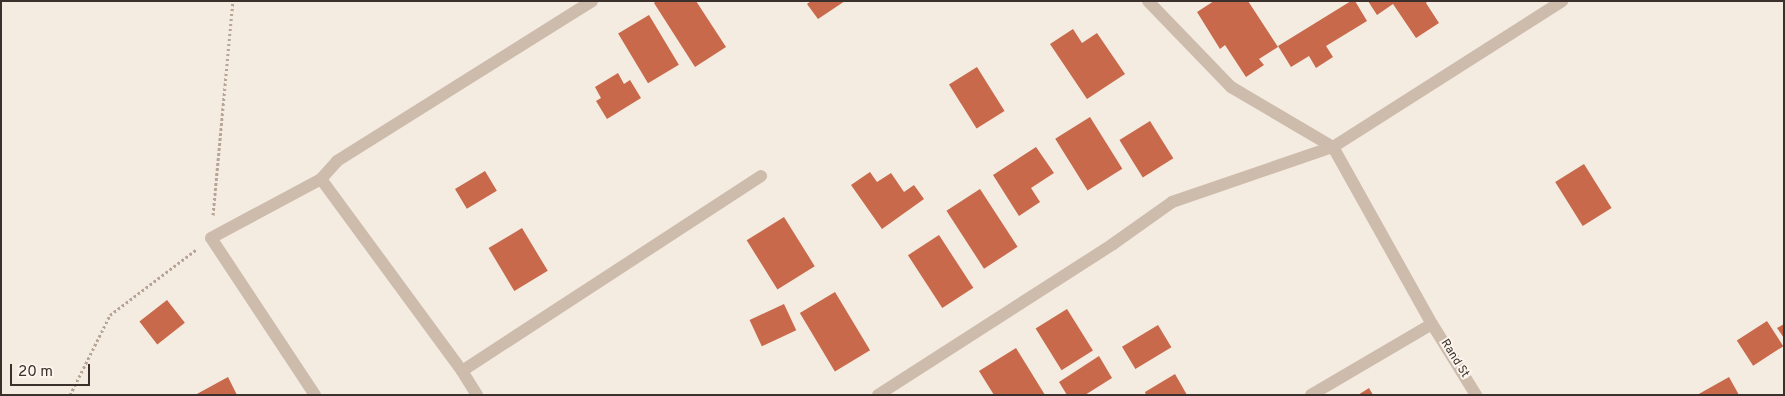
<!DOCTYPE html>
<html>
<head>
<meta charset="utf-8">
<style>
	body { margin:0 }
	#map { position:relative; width:1785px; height:396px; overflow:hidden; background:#f4ebe1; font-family:Overpass,sans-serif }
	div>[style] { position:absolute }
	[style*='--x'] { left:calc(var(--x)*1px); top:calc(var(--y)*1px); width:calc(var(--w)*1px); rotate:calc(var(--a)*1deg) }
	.building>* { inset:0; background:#c8694b; transform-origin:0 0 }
	.path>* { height:3px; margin-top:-1.5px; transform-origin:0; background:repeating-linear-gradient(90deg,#b9a596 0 2.5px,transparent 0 5px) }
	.lane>* { height:12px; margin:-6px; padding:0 6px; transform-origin:6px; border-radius:6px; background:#cdbbac }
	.street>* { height:12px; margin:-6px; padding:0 6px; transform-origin:6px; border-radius:6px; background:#cdbbac }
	span { translate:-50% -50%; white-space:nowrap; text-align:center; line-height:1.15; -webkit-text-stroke:4px #fbf5ee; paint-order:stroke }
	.street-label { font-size:12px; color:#3b302b }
	.frame { position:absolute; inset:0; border:2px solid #3b302b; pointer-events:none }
	.scale { position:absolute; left:10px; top:364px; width:80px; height:22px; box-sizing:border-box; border:2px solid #3b302b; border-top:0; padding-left:6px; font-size:15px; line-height:18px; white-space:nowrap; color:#3b302b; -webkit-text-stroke:4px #fbf5ee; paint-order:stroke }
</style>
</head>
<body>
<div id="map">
	<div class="building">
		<i style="clip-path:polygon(656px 1px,696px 1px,726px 47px,695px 67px,654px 3px)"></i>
		<i style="clip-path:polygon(811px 1px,845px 1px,818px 19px,807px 4px)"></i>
		<i style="clip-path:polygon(1214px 1px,1248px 1px,1278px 47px,1259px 59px,1264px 65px,1246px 77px,1225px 45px,1220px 49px,1197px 12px)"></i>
		<i style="clip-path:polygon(1351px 1px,1355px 1px,1367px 21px,1326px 46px,1333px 57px,1316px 68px,1309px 56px,1291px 67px,1278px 46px)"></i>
		<i style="clip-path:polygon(1368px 1px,1428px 1px,1426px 3px,1439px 23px,1416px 38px,1393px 4px,1377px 15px)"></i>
		<i style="left:649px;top:15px;width:58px;height:36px;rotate:59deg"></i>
		<i style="clip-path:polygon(1073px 29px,1082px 43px,1097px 33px,1125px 74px,1087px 99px,1050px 44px)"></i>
		<i style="left:977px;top:67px;width:52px;height:33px;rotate:58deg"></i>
		<i style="clip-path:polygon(618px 73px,624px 84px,630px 80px,641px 98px,607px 119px,596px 101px,601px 98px,595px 87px)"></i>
		<i style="left:1090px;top:117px;width:61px;height:41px;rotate:58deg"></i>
		<i style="left:1150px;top:121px;width:44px;height:36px;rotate:58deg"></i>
		<i style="clip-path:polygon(1036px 147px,1054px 173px,1031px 188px,1040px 202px,1019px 216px,993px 175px)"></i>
		<i style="left:1584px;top:164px;width:52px;height:34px;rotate:58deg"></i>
		<i style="left:485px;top:171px;width:23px;height:35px;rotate:59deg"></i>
		<i style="clip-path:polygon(870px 172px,877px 182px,891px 173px,904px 192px,914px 185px,924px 199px,882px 229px,851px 185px)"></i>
		<i style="left:980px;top:189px;width:69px;height:40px;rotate:57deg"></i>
		<i style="left:784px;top:217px;width:58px;height:44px;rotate:58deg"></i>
		<i style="left:522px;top:228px;width:50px;height:39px;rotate:59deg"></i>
		<i style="left:939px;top:235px;width:63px;height:37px;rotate:57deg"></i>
		<i style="left:835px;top:292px;width:68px;height:41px;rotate:59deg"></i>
		<i style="left:167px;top:300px;width:29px;height:35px;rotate:52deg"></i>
		<i style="left:784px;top:304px;width:29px;height:38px;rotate:65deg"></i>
		<i style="left:1067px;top:309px;width:49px;height:37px;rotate:58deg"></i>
		<i style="left:1767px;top:321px;width:30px;height:36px;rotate:57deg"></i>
		<i style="clip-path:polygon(1784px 324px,1784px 338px,1777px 328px)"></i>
		<i style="left:1158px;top:325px;width:26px;height:42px;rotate:59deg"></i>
		<i style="clip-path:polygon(1016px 348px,1045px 395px,994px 395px,979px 371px)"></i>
		<i style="clip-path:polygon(1099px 356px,1112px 378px,1085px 395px,1067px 395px,1059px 382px)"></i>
		<i style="clip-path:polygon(1175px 374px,1187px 395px,1146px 395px,1145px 392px)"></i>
		<i style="clip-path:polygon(228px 377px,237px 395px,195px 395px)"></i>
		<i style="clip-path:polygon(1729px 377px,1739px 395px,1697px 395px)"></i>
		<i style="clip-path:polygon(1369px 388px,1373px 395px,1358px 395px)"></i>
	</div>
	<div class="path">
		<i style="--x:213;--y:215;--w:215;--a:-84.7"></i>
		<i style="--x:70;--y:395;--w:89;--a:-63.4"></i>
		<i style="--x:110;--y:315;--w:109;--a:-37.2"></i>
	</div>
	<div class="lane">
		<i style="--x:1148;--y:1;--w:120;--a:46"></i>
		<i style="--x:1231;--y:87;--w:118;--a:30.5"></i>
		<i style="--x:1333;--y:147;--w:272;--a:-32.5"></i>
	</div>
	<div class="street">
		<i style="--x:321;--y:179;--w:238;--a:53.7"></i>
		<i style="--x:462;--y:371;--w:28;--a:58"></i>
		<i style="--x:462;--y:371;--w:357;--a:-33.1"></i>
		<i style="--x:315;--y:395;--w:188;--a:-123.5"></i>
		<i style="--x:211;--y:238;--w:125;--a:-28.2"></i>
		<i style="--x:321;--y:179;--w:24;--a:-48"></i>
		<i style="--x:337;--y:161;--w:301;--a:-32.1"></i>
		<i style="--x:878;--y:395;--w:279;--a:-32.7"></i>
		<i style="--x:1113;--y:244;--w:72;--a:-35.4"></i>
		<i style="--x:1172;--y:202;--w:170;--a:-18.9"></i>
		<i style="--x:1333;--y:147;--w:203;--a:60.8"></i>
		<i style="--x:1432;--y:324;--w:84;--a:58.2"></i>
		<i style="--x:1311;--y:395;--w:140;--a:-30.4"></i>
	</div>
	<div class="street-label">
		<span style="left:1454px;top:359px;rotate:58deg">Rand St</span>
	</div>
	<div class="frame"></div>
	<div class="scale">20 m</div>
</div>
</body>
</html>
